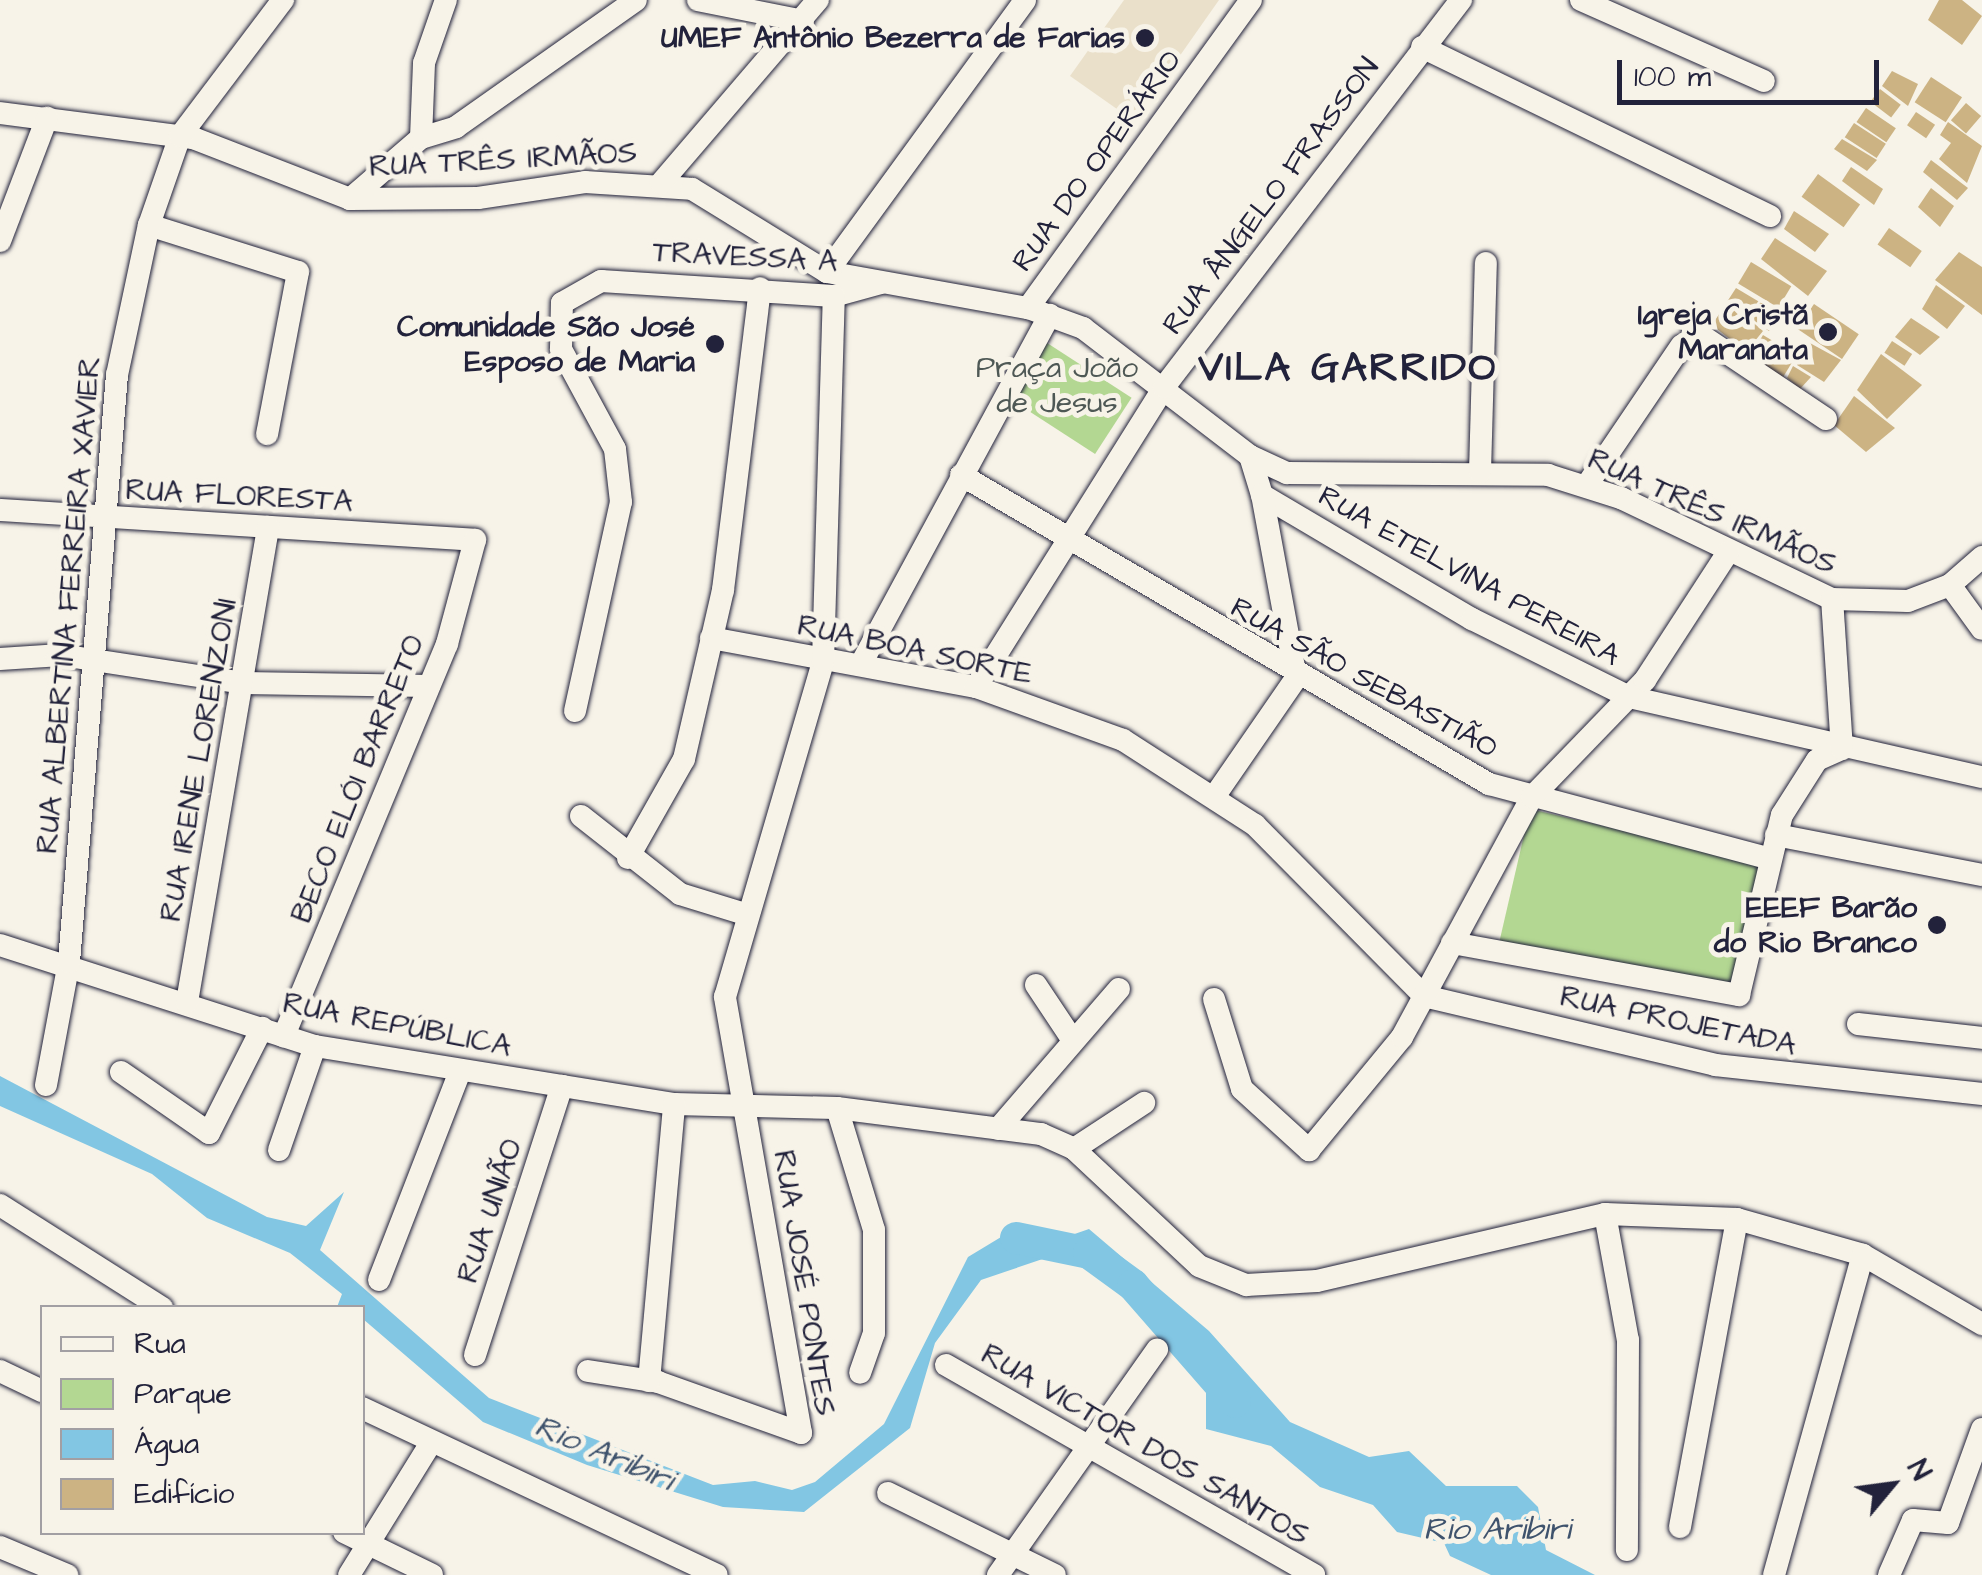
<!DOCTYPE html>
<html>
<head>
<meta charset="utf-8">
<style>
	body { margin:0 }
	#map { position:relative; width:1982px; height:1575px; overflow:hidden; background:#f7f3e8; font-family:"Architects Daughter",sans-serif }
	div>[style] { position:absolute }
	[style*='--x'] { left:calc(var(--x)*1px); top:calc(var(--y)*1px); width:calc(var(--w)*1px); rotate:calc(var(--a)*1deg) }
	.built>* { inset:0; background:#eae0ca }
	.green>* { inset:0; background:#b3d792; transform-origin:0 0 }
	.water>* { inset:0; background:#82c6e3 }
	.river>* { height:32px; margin:-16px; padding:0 16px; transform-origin:16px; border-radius:16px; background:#82c6e3 }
	.building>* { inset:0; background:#ccb383; transform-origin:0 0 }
	.roads { filter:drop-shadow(0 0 2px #22223b) drop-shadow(0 0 2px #22223b) }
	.minor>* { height:22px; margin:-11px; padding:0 11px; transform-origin:11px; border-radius:11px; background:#f7f3e8 }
	.dots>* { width:28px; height:28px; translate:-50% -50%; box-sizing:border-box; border:5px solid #f7f3e8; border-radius:50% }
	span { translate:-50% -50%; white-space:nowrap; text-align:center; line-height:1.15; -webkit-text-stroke:10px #f7f3e8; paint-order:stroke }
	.poi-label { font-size:30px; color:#22223b; font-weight:700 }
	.right { translate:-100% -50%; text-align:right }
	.street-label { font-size:30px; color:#22223b }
	.park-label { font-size:30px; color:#4e5855 }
	.water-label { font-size:32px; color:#3f536d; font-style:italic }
	.district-label { font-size:40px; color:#22223b; font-weight:700; letter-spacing:2.5px }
	.legend { position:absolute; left:40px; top:1305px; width:325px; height:230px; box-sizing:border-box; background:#f7f3e8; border:2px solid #a29fa3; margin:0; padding:12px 18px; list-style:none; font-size:30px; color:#22223b }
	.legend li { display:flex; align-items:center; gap:20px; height:50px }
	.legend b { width:50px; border:2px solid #a29fa3 }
	.north { position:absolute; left:1842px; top:1435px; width:100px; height:100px; -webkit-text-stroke:8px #f7f3e8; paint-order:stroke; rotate:61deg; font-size:28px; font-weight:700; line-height:40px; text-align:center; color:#22223b }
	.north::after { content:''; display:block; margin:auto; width:35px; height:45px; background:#22223b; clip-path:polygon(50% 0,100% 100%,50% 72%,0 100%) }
	.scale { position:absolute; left:1617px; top:60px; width:262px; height:45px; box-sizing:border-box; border:5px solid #22223b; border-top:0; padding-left:12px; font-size:30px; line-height:35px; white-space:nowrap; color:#22223b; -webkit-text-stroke:8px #f7f3e8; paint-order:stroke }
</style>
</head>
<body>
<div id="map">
	<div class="built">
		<i style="clip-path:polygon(1124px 0,1219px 0,1134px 121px,1070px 76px)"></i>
	</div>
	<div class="green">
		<i style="left:1041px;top:339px;width:108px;height:67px;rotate:33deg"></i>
		<i style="left:1530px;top:809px;width:238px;height:138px;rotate:13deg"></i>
	</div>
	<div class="water">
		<i style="clip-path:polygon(0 1076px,267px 1217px,306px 1226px,344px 1192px,320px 1250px,489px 1398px,713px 1485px,755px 1481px,792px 1490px,815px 1482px,884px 1424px,968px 1257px,1011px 1231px,1063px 1238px,1089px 1229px,1209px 1331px,1290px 1422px,1369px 1457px,1409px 1451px,1446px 1486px,1517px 1486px,1538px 1507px,1546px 1550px,1595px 1575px,1491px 1575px,1450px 1556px,1444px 1543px,1397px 1532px,1373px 1505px,1320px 1487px,1271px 1446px,1206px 1429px,1206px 1353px,1131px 1277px,1084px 1245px,981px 1280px,935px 1343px,910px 1428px,804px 1512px,723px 1507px,587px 1465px,483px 1422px,363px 1319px,362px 1308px,337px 1307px,342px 1294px,290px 1253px,207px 1218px,152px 1174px,0 1106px)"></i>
	</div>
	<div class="river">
		<i style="--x:1016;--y:1238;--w:75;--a:11.6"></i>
		<i style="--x:1089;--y:1253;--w:54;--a:36"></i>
		<i style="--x:1133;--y:1285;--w:155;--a:48.9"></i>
	</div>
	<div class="building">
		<i style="clip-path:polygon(1939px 0,1962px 0,1982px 16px,1962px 45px,1928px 20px)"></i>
		<i style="clip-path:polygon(1892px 71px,1918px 84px,1908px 106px,1882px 86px)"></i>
		<i style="left:1931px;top:77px;width:37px;height:30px;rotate:33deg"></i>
		<i style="left:1880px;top:89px;width:26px;height:16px;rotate:37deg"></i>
		<i style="left:1966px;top:103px;width:20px;height:23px;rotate:41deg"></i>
		<i style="left:1866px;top:108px;width:36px;height:17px;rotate:34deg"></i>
		<i style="left:1916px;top:112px;width:23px;height:16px;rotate:34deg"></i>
		<i style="clip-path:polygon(1948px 122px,1982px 146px,1967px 183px,1939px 159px,1951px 143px,1940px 135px)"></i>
		<i style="left:1854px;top:123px;width:38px;height:17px;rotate:33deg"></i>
		<i style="clip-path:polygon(1842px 139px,1877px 160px,1867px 171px,1834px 149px)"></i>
		<i style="clip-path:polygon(1931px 160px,1968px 188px,1957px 200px,1923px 172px)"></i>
		<i style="clip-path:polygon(1851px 167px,1883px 189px,1874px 205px,1842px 181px)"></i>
		<i style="left:1818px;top:174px;width:52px;height:28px;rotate:36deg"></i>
		<i style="clip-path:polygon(1931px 188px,1954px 206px,1940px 227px,1918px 207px)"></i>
		<i style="clip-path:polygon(1794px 211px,1829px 234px,1815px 252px,1784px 229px)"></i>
		<i style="left:1889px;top:228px;width:40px;height:20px;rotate:35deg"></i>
		<i style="clip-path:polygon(1775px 238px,1827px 271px,1808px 296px,1761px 259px)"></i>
		<i style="clip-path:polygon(1959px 252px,1982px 267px,1982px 315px,1935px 280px)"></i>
		<i style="left:1751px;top:262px;width:47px;height:25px;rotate:31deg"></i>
		<i style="clip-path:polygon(1936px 285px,1965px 306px,1947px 329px,1922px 309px)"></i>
		<i style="clip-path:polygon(1736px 288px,1778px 313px,1769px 331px,1735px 307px,1763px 331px,1746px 352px,1712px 325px)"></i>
		<i style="left:1814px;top:304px;width:54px;height:30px;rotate:34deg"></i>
		<i style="clip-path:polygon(1911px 318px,1940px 337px,1920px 355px,1895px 337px)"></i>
		<i style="left:1763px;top:335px;width:39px;height:26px;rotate:31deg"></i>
		<i style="left:1892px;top:341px;width:24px;height:14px;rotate:33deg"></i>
		<i style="clip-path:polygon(1808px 342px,1841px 360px,1824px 382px,1797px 365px)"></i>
		<i style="clip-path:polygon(1881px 354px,1922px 385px,1887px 419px,1857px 390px)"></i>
		<i style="clip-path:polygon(1793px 366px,1811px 377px,1800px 389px,1787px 378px)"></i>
		<i style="clip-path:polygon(1854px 396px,1895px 428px,1866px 452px,1834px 425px)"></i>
	</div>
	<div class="roads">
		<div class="minor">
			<i style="--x:698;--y:0;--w:107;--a:11.3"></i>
			<i style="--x:1581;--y:0;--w:200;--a:23.9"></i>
			<i style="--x:1422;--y:47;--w:387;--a:25.9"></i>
			<i style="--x:0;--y:113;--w:195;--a:7.4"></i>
			<i style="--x:193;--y:138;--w:168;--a:21.2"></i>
			<i style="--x:350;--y:199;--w:128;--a:-0.4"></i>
			<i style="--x:478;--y:198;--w:108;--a:-8.5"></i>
			<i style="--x:585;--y:182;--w:107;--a:3.7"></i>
			<i style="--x:692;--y:189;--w:158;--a:31.6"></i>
			<i style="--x:827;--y:272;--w:204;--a:10.2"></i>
			<i style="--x:1028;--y:308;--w:59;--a:20"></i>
			<i style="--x:1083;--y:328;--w:210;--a:37.5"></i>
			<i style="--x:1250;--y:456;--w:41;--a:24.7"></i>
			<i style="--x:1287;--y:473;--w:261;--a:0.4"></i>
			<i style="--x:1548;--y:475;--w:77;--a:17.5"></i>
			<i style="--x:1621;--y:498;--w:234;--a:25.6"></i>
			<i style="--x:1832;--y:599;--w:76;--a:1.5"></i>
			<i style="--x:1908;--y:601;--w:45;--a:-20.9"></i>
			<i style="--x:1950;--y:585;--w:43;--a:-41.2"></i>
			<i style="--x:421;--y:138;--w:37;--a:-17"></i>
			<i style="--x:456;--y:127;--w:220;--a:-35.2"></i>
			<i style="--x:661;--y:183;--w:241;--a:-49.4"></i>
			<i style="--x:350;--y:199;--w:94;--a:-40.7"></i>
			<i style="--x:421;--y:138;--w:75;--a:-87.7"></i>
			<i style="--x:424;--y:63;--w:67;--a:-70.8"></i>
			<i style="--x:149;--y:225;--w:156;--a:17.5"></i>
			<i style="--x:298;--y:272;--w:165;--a:100.8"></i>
			<i style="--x:0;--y:241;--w:132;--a:-69.1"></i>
			<i style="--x:827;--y:272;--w:336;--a:-53.9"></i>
			<i style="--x:1028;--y:308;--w:380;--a:-54.1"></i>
			<i style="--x:1693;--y:330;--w:160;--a:33.8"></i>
			<i style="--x:1250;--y:456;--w:41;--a:72.9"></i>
			<i style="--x:1262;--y:495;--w:244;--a:30.6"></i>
			<i style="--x:1472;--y:619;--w:175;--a:26.4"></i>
			<i style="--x:1629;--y:697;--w:362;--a:12.8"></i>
			<i style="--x:1480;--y:472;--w:209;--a:-88.4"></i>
			<i style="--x:961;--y:475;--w:612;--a:30.34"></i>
			<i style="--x:1489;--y:784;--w:291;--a:14.9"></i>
			<i style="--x:1587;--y:485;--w:168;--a:-55.9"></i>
			<i style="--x:0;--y:510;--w:476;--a:3.6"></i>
			<i style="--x:475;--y:540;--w:108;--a:105.1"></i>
			<i style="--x:447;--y:644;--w:425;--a:112.6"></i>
			<i style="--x:1950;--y:585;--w:54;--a:54"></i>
			<i style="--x:711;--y:638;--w:269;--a:10.5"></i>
			<i style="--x:976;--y:687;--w:156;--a:19.8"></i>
			<i style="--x:1123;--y:740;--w:157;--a:32.8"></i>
			<i style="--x:1255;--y:825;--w:240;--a:45.3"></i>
			<i style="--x:0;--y:659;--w:61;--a:-3.8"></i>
			<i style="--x:61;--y:655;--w:184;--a:8.7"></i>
			<i style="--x:243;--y:683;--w:186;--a:0.9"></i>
			<i style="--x:861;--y:664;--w:397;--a:-61.6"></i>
			<i style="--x:976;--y:687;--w:354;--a:-57.9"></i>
			<i style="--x:1164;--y:387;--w:488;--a:-52.5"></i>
			<i style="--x:575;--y:711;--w:214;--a:-77.6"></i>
			<i style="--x:621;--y:502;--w:53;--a:-96.5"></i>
			<i style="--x:615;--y:449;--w:114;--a:-118.4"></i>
			<i style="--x:561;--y:349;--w:46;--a:-88.8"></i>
			<i style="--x:562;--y:303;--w:45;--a:-29.4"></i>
			<i style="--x:601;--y:281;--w:233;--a:3.7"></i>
			<i style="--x:834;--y:296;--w:49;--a:-15.5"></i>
			<i style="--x:1214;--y:797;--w:145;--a:-55.4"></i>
			<i style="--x:1296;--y:678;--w:186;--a:-100.5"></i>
			<i style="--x:581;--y:816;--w:126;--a:38.2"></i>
			<i style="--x:680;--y:894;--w:68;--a:17.1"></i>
			<i style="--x:1776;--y:835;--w:210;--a:11"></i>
			<i style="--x:628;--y:858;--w:114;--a:-60.5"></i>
			<i style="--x:684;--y:759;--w:173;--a:-77"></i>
			<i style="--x:723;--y:590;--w:304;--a:-83"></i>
			<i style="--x:1452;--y:943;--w:292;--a:10.3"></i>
			<i style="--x:1739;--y:995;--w:185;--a:-76.6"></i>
			<i style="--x:1782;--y:815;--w:65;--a:-57.5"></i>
			<i style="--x:1817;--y:760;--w:27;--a:-24"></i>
			<i style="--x:1842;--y:749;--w:150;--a:-93.8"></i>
			<i style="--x:0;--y:945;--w:331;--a:17.8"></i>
			<i style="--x:315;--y:1046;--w:364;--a:9.2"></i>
			<i style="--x:674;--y:1104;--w:163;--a:1.4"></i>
			<i style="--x:837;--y:1108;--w:206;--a:7.3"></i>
			<i style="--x:1041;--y:1134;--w:36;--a:24"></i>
			<i style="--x:1074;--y:1149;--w:171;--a:43.1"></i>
			<i style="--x:1199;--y:1266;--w:51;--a:22"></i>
			<i style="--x:1246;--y:1285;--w:71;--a:-3.2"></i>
			<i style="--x:1317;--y:1281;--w:296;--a:-13.1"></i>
			<i style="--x:1605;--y:1214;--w:132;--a:2.2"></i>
			<i style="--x:1737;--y:1219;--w:131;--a:15.9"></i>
			<i style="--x:1863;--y:1255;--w:138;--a:30.1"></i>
			<i style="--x:1036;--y:985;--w:65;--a:56.3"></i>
			<i style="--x:1424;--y:996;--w:299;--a:13.3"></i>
			<i style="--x:1715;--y:1065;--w:269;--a:6.2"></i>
			<i style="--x:1214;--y:999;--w:94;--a:72.7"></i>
			<i style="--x:1242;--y:1089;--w:91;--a:42.3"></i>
			<i style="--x:1309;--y:1150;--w:146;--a:-50.5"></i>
			<i style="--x:1402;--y:1037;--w:273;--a:-61.6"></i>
			<i style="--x:1532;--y:797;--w:163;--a:-46"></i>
			<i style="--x:1645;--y:680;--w:153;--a:-57"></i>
			<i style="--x:187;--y:1002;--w:482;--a:-80.3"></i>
			<i style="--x:1858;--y:1024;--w:125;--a:6.4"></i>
			<i style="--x:121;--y:1072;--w:107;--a:34.7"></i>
			<i style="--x:209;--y:1133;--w:118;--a:-63.2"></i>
			<i style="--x:46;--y:1085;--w:125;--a:-79.4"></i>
			<i style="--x:69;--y:962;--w:589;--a:-85.33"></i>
			<i style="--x:117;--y:375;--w:153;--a:-78"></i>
			<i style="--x:149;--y:225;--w:94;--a:-70.8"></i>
			<i style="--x:180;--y:136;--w:171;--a:-52.9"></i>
			<i style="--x:837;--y:1108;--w:127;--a:73.1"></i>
			<i style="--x:874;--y:1230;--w:103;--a:90"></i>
			<i style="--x:874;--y:1333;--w:42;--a:109.3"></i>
			<i style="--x:998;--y:1129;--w:185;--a:-49.2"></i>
			<i style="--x:1074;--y:1149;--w:84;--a:-33.3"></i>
			<i style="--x:279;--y:1150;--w:110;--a:-70.9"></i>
			<i style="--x:0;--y:1205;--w:192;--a:32.4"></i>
			<i style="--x:1605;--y:1214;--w:128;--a:79.7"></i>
			<i style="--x:1628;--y:1340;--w:210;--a:90.3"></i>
			<i style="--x:379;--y:1280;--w:224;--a:-68.8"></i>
			<i style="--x:475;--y:1355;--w:283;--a:-72.1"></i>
			<i style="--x:946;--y:1365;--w:424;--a:29.7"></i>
			<i style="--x:0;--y:1371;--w:47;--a:25.5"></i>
			<i style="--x:588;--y:1371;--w:71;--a:8.9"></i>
			<i style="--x:658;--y:1382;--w:152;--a:19.6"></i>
			<i style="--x:801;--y:1433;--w:443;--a:-99.9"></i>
			<i style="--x:725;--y:997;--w:350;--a:-73.7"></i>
			<i style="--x:823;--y:661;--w:365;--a:-88.3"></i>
			<i style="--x:649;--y:1381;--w:278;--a:-84.8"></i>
			<i style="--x:362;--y:1408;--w:392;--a:25.2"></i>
			<i style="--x:888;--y:1493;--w:186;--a:26.2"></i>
			<i style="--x:1680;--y:1527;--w:313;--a:-79.5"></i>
			<i style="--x:344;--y:1532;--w:98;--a:26"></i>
			<i style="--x:0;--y:1547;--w:73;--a:22.7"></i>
			<i style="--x:349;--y:1575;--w:155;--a:-58.2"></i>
			<i style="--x:998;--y:1575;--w:276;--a:-54.8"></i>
			<i style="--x:1774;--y:1575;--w:332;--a:-74.5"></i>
			<i style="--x:1889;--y:1575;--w:60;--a:-66.4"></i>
			<i style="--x:1913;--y:1520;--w:35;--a:5"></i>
			<i style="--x:1948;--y:1523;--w:100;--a:-70.1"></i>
		</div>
	</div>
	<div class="dots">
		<i style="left:1145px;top:38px;background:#22223b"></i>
		<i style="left:1828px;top:332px;background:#22223b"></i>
		<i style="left:715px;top:344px;background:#22223b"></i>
		<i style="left:1937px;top:925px;background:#22223b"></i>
	</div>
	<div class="poi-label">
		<span class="right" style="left:1125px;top:38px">UMEF Antônio Bezerra de Farias</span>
		<span class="right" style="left:1808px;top:332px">Igreja Cristã<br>Maranata</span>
		<span class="right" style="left:695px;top:344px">Comunidade São José<br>Esposo de Maria</span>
		<span class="right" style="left:1917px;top:925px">EEEF Barão<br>do Rio Branco</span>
	</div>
	<div class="street-label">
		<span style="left:503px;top:160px;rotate:-3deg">RUA TRÊS IRMÃOS</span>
		<span style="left:1097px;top:161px;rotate:-54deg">RUA DO OPERÁRIO</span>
		<span style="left:1271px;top:196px;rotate:-53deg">RUA ÂNGELO FRASSON</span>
		<span style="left:745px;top:257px;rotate:3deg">TRAVESSA A</span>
		<span style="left:239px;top:496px;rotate:3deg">RUA FLORESTA</span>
		<span style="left:1712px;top:512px;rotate:24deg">RUA TRÊS IRMÃOS</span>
		<span style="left:1469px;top:576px;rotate:29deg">RUA ETELVINA PEREIRA</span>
		<span style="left:69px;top:605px;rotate:-85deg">RUA ALBERTINA FERREIRA XAVIER</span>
		<span style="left:915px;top:650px;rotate:12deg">RUA BOA SORTE</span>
		<span style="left:1364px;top:678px;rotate:29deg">RUA SÃO SEBASTIÃO</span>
		<span style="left:199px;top:760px;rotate:-80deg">RUA IRENE LORENZONI</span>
		<span style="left:358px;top:779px;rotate:-68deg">BECO ELÓI BARRETO</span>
		<span style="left:1678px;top:1021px;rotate:12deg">RUA PROJETADA</span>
		<span style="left:397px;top:1025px;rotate:11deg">RUA REPÚBLICA</span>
		<span style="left:490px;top:1211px;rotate:-72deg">RUA UNIÃO</span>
		<span style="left:804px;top:1283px;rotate:81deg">RUA JOSÉ PONTES</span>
		<span style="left:1145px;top:1445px;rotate:30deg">RUA VICTOR DOS SANTOS</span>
	</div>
	<div class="park-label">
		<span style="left:1057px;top:385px">Praça João<br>de Jesus</span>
	</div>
	<div class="water-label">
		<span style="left:604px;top:1454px;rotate:23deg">Rio Aribiri</span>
		<span style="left:1497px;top:1530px">Rio Aribiri</span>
	</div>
	<div class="district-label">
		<span style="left:1348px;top:369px">VILA GARRIDO</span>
	</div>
	<ul class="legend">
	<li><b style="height:12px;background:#f7f3e8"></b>Rua</li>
	<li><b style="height:28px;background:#b3d792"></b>Parque</li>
	<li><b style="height:28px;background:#82c6e3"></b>Água</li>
	<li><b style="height:28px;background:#ccb383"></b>Edifício</li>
	</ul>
	<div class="north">N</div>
	<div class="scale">100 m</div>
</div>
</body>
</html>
